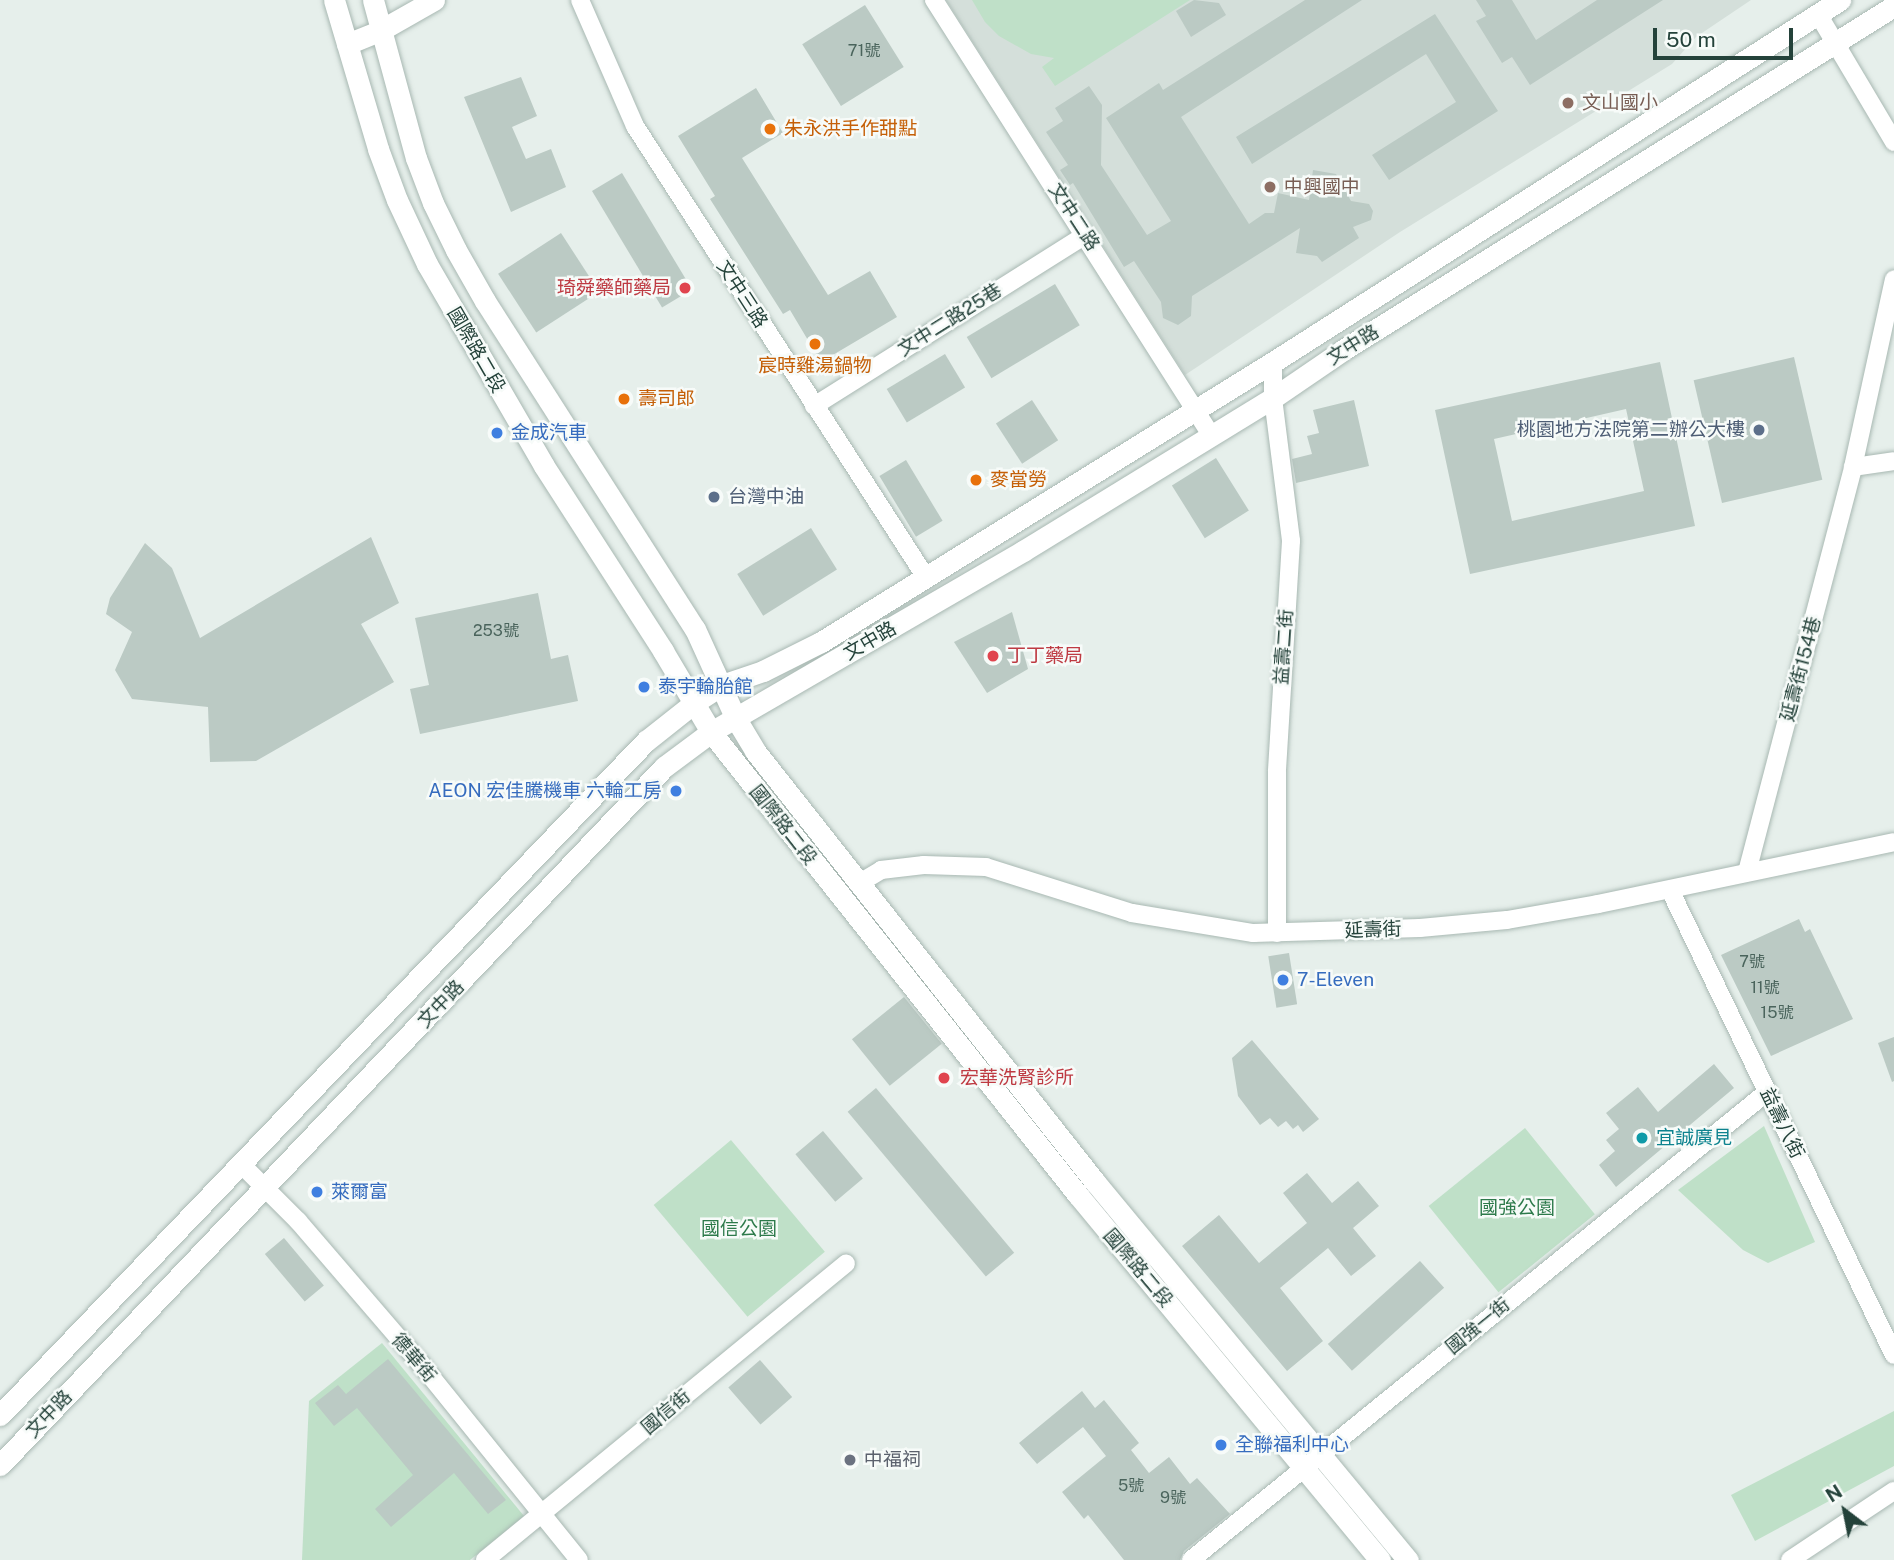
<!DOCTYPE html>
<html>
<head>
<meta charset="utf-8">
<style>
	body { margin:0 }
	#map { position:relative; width:1894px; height:1560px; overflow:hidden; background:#e6efeb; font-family:"Public Sans","Noto Sans TC",sans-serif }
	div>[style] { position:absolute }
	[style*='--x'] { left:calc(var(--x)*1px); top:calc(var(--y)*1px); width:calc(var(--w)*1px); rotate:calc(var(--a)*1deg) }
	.built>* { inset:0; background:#d4dfda }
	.green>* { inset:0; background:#bfe0c8; transform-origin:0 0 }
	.building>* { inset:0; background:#bbcac4; transform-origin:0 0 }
	.roads { filter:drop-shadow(0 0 2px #a8b8b2) drop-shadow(0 0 2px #a8b8b2) }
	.street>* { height:18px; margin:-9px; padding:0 9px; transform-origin:9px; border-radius:9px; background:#fff }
	.secondary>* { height:21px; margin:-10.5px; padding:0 10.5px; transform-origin:10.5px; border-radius:10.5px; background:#fff }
	.dots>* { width:19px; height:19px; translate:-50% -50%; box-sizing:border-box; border:4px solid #f7fbf9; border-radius:50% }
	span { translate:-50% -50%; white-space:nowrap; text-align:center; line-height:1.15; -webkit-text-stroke:5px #f7fbf9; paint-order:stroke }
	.number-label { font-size:16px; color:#4a645c }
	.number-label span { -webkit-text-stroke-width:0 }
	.education-label { font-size:19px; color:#785e54 }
	.left { translate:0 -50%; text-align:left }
	.food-label { font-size:19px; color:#c56008 }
	.street-label { font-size:19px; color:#24423a }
	.health-label { font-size:19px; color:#be3a42 }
	.right { translate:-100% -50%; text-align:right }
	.service-label { font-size:19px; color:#4e5e75 }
	.shop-label { font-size:19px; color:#366cbe }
	.culture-label { font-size:19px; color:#0d838f }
	.park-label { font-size:19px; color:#2d7a4b }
	.worship-label { font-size:19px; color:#5b616d }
	.north { position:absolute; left:1810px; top:1476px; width:70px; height:70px; -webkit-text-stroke:5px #f7fbf9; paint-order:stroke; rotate:328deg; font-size:19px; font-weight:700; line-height:28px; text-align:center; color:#24423a }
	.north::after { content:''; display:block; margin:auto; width:24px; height:32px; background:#24423a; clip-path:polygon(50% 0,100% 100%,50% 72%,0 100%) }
	.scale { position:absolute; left:1653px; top:28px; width:140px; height:32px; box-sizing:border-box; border:4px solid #24423a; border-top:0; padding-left:9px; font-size:21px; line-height:24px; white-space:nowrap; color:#24423a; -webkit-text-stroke:5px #f7fbf9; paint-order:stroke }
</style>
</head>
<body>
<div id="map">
	<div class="built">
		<i style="clip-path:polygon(946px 0,1751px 0,1696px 37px,1672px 64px,1400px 232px,1185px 375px)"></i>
	</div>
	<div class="green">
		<i style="clip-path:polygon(972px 0,1190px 0,1055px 86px,1042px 67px,1054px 58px,1031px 54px,999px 36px,985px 22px)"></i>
		<i style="clip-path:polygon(1764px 1126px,1815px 1242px,1768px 1263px,1743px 1250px,1678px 1190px)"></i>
		<i style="left:1525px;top:1128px;width:111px;height:124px;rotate:51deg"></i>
		<i style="left:731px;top:1140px;width:146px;height:101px;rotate:50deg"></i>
		<i style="clip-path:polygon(382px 1343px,524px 1516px,470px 1560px,302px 1560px,309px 1401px)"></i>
		<i style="clip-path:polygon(1894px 1411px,1894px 1466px,1755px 1541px,1731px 1495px)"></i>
	</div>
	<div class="building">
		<i style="clip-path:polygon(1194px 0,1219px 3px,1226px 15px,1191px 37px,1176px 11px)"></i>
		<i style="clip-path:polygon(1305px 0,1362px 0,1181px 117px,1249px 224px,1265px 213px,1274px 213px,1278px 193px,1309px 200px,1313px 170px,1336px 174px,1351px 201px,1369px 204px,1373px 211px,1371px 220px,1353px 227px,1359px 238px,1322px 262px,1317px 256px,1296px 253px,1300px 228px,1192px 296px,1191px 316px,1178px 325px,1163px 318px,1161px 302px,1134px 261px,1124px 267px,1073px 183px,1070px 185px,1060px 170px,1068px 165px,1046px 132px,1063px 121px,1055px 108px,1089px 86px,1102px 105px,1101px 165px,1147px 235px,1171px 221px,1106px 118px,1159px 83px,1163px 90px)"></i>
		<i style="clip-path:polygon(1476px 0,1512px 0,1536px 40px,1597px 0,1663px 0,1530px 85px,1512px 57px,1502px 63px,1476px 21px,1486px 16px)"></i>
		<i style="left:865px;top:5px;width:73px;height:74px;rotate:58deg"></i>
		<i style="clip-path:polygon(1435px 14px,1498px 111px,1389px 180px,1372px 155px,1456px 102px,1426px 54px,1252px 164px,1236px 137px)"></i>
		<i style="clip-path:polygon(521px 77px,537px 116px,512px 127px,526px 159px,551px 149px,566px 187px,511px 212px,464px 97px)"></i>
		<i style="clip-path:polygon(756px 88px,783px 133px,742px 158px,828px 295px,870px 271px,897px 317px,821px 362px,790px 310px,783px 314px,710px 199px,715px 196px,678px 136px)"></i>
		<i style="left:622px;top:173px;width:136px;height:35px;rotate:59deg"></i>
		<i style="left:561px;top:233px;width:70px;height:75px;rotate:57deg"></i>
		<i style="left:1055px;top:284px;width:48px;height:103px;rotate:59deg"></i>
		<i style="left:945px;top:354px;width:39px;height:68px;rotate:59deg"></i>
		<i style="left:1794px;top:357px;width:126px;height:103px;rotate:77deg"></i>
		<i style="clip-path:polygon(evenodd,1660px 362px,1695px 526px,1470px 574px,1435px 410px,1660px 362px,1626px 409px,1644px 491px,1512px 521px,1494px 439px,1626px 409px)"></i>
		<i style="left:1032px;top:400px;width:48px;height:43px;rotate:57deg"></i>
		<i style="clip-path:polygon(1354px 400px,1369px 466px,1296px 483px,1292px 459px,1312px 454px,1307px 436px,1319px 433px,1313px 410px)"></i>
		<i style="left:1216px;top:458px;width:62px;height:52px;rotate:58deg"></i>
		<i style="left:906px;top:460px;width:71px;height:31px;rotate:59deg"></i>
		<i style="left:811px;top:528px;width:49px;height:87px;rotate:58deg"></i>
		<i style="clip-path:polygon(371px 537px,399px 603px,361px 624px,394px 682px,256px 761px,210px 762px,208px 707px,132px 699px,115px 670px,132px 632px,106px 614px,110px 598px,145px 543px,172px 568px,200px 638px)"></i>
		<i style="clip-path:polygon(538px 593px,551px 659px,568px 655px,578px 701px,420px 734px,410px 689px,429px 685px,415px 618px)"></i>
		<i style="clip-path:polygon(1012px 612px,1028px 669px,987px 693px,954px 642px)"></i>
		<i style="clip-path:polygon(1799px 919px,1805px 932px,1810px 929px,1853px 1019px,1771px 1056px,1721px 955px)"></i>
		<i style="left:1289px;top:953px;width:52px;height:21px;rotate:81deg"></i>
		<i style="left:904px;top:997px;width:60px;height:67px;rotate:51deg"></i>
		<i style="clip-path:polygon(1894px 1037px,1894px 1081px,1892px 1082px,1878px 1043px)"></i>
		<i style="clip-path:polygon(1252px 1040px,1319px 1119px,1303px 1132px,1298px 1125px,1293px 1129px,1286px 1121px,1278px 1127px,1270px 1118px,1260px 1125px,1238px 1096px,1232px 1058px)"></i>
		<i style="clip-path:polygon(1714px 1064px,1734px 1088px,1616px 1187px,1599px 1165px,1615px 1151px,1606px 1140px,1619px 1129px,1606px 1113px,1638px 1087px,1658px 1112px)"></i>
		<i style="left:876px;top:1088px;width:215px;height:37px;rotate:50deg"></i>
		<i style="left:823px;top:1131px;width:62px;height:36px;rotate:50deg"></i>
		<i style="clip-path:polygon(1307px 1173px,1332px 1203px,1358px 1181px,1379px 1206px,1353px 1228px,1376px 1256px,1351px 1276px,1328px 1248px,1280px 1288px,1323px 1341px,1287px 1371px,1182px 1246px,1219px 1215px,1259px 1263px,1307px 1223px,1283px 1193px)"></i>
		<i style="left:284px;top:1238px;width:62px;height:25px;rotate:50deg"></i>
		<i style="left:1420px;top:1261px;width:36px;height:124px;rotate:48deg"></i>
		<i style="clip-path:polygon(388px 1359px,506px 1500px,488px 1514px,454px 1473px,391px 1527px,375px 1509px,413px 1475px,357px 1408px,334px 1426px,315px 1403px,338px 1385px,346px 1394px)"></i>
		<i style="left:760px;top:1360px;width:49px;height:42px;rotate:49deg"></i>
		<i style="clip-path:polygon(1082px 1391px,1095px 1408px,1104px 1400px,1139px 1443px,1131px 1450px,1149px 1473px,1169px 1457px,1190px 1484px,1197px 1478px,1230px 1514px,1184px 1551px,1180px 1560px,1124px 1560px,1088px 1515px,1084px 1519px,1062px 1492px,1106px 1456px,1083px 1427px,1037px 1464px,1019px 1443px)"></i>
	</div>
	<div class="roads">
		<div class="street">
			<i style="--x:580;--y:0;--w:137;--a:66.4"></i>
			<i style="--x:635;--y:126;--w:535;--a:57.2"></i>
			<i style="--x:934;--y:0;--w:516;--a:57.51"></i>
			<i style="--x:1818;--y:14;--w:149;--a:59.3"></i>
			<i style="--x:1273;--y:362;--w:36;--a:90"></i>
			<i style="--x:1273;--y:398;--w:144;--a:82.8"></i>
			<i style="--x:1291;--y:541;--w:231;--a:93.5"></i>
			<i style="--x:1277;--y:772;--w:161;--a:90"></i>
			<i style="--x:814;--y:406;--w:321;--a:-32.2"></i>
			<i style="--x:1853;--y:467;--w:41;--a:-8.3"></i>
			<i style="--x:1747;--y:872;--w:419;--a:-75.3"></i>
			<i style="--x:1853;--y:467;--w:192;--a:-77.7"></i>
			<i style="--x:858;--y:884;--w:27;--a:-31"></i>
			<i style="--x:881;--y:870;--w:43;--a:-6.6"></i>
			<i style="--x:924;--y:865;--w:62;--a:1.8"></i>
			<i style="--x:986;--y:867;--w:153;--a:17.5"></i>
			<i style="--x:1132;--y:913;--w:123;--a:9.4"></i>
			<i style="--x:1253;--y:933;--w:167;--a:-1.7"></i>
			<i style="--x:1420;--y:928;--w:87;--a:-5.3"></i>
			<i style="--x:1507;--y:920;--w:92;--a:-10"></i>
			<i style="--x:1598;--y:904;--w:302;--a:-11.8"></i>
			<i style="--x:1670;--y:890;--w:516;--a:64.28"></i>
			<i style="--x:241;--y:1164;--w:81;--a:45"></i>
			<i style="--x:298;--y:1221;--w:187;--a:49.3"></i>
			<i style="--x:420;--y:1363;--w:253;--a:51.1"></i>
			<i style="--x:485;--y:1560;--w:467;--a:-39.4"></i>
			<i style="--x:1191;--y:1560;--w:742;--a:-39.09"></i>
			<i style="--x:1790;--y:1560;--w:125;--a:-33.6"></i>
		</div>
		<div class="secondary">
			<i style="--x:334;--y:0;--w:155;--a:73.5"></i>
			<i style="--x:378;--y:149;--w:54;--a:69.6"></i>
			<i style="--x:397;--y:200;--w:71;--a:64.9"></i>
			<i style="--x:427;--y:264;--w:233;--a:59.9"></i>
			<i style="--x:544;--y:466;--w:220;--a:57.2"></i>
			<i style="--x:663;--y:651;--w:94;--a:59.3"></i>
			<i style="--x:711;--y:732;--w:591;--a:51.6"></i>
			<i style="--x:1078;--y:1195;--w:474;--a:50.4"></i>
			<i style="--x:373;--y:0;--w:164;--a:74.8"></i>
			<i style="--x:416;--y:158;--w:48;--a:69.3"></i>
			<i style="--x:433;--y:203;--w:52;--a:63.9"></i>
			<i style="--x:456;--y:250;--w:59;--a:60.4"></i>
			<i style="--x:485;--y:301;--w:389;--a:57.4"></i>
			<i style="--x:695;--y:629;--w:99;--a:65.5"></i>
			<i style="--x:736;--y:719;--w:37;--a:59"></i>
			<i style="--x:755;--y:751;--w:549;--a:51.73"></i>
			<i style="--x:1095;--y:1182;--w:491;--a:50.4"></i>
			<i style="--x:347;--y:44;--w:37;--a:-22"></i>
			<i style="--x:381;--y:30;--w:61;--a:-29.5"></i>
			<i style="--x:0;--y:1415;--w:934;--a:-46.22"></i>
			<i style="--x:646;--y:741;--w:61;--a:-38.4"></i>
			<i style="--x:694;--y:703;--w:33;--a:-33"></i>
			<i style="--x:722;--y:685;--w:43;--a:-18.9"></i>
			<i style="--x:763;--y:671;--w:65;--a:-26.6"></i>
			<i style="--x:821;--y:642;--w:532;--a:-31.78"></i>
			<i style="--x:1273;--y:362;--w:673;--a:-32.56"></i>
			<i style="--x:0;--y:1465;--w:963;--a:-46.43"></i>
			<i style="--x:664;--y:767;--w:59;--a:-36.7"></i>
			<i style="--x:711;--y:732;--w:361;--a:-30.1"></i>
			<i style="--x:1023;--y:551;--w:293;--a:-31.5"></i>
			<i style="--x:1273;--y:398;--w:85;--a:-34.4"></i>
			<i style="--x:1343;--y:350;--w:650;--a:-31.98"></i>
		</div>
	</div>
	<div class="dots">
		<i style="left:1568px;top:103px;background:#8d6e63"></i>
		<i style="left:770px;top:129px;background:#e8710a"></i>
		<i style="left:1270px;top:187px;background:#8d6e63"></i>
		<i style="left:685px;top:288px;background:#e0444e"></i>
		<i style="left:815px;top:344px;background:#e8710a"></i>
		<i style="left:624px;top:399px;background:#e8710a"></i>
		<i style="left:1759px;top:430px;background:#5c6f8a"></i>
		<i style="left:497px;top:433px;background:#3f7fe0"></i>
		<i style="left:976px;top:480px;background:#e8710a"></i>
		<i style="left:714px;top:497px;background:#5c6f8a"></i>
		<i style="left:993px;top:656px;background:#e0444e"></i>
		<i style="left:644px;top:687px;background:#3f7fe0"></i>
		<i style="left:676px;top:791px;background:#3f7fe0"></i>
		<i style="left:1283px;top:980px;background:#3f7fe0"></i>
		<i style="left:944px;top:1078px;background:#e0444e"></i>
		<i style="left:1642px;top:1138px;background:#0f9aa8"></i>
		<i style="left:317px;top:1192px;background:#3f7fe0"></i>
		<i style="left:1221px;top:1445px;background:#3f7fe0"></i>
		<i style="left:850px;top:1460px;background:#6b7280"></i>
	</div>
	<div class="number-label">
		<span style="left:864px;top:51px">71號</span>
		<span style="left:496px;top:631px">253號</span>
		<span style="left:1752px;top:962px">7號</span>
		<span style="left:1765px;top:988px">11號</span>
		<span style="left:1777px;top:1013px">15號</span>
		<span style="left:1131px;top:1486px">5號</span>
		<span style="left:1173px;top:1498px">9號</span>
	</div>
	<div class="education-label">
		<span class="left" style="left:1582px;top:103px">文山國小</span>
		<span class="left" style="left:1284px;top:187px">中興國中</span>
	</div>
	<div class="food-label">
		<span class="left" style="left:784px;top:129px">朱永洪手作甜點</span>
		<span style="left:815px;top:366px">宸時雞湯鍋物</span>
		<span class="left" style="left:638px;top:399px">壽司郎</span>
		<span class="left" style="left:990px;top:480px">麥當勞</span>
	</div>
	<div class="street-label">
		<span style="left:1074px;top:217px;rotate:57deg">文中二路</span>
		<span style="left:742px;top:294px;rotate:57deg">文中三路</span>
		<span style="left:950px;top:320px;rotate:-32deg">文中二路25巷</span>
		<span style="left:1353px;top:345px;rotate:-32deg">文中路</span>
		<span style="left:476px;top:350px;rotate:60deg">國際路二段</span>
		<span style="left:870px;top:641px;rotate:-30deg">文中路</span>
		<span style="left:1284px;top:647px;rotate:-86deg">益壽二街</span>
		<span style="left:1801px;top:669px;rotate:-75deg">延壽街154巷</span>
		<span style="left:783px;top:825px;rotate:52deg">國際路二段</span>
		<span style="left:1373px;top:930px;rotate:-2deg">延壽街</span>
		<span style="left:441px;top:1004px;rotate:-46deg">文中路</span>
		<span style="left:1782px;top:1123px;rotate:64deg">益壽八街</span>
		<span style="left:1138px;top:1268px;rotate:50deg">國際路二段</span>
		<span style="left:1478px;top:1326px;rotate:-39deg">國強一街</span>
		<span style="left:414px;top:1358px;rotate:50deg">德華街</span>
		<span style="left:666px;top:1412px;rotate:-40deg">國信街</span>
		<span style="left:49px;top:1414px;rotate:-46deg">文中路</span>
	</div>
	<div class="health-label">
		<span class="right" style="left:671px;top:288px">琦舜藥師藥局</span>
		<span class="left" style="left:1007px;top:656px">丁丁藥局</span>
		<span class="left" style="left:960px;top:1078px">宏華洗腎診所</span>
	</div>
	<div class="service-label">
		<span class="right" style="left:1745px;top:430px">桃園地方法院第二辦公大樓</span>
		<span class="left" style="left:728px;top:497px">台灣中油</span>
	</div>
	<div class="shop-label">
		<span class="left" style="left:511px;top:433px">金成汽車</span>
		<span class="left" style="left:658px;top:687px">泰宇輪胎館</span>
		<span class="right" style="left:662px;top:791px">AEON 宏佳騰機車 六輪工房</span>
		<span class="left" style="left:1297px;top:980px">7-Eleven</span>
		<span class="left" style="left:331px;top:1192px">萊爾富</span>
		<span class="left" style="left:1235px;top:1445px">全聯福利中心</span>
	</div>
	<div class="culture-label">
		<span class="left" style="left:1656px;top:1138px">宜誠廣見</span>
	</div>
	<div class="park-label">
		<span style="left:1517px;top:1208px">國強公園</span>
		<span style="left:739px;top:1229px">國信公園</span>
	</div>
	<div class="worship-label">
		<span class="left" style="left:864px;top:1460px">中福祠</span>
	</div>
	<div class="north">N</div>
	<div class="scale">50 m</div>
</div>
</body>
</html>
